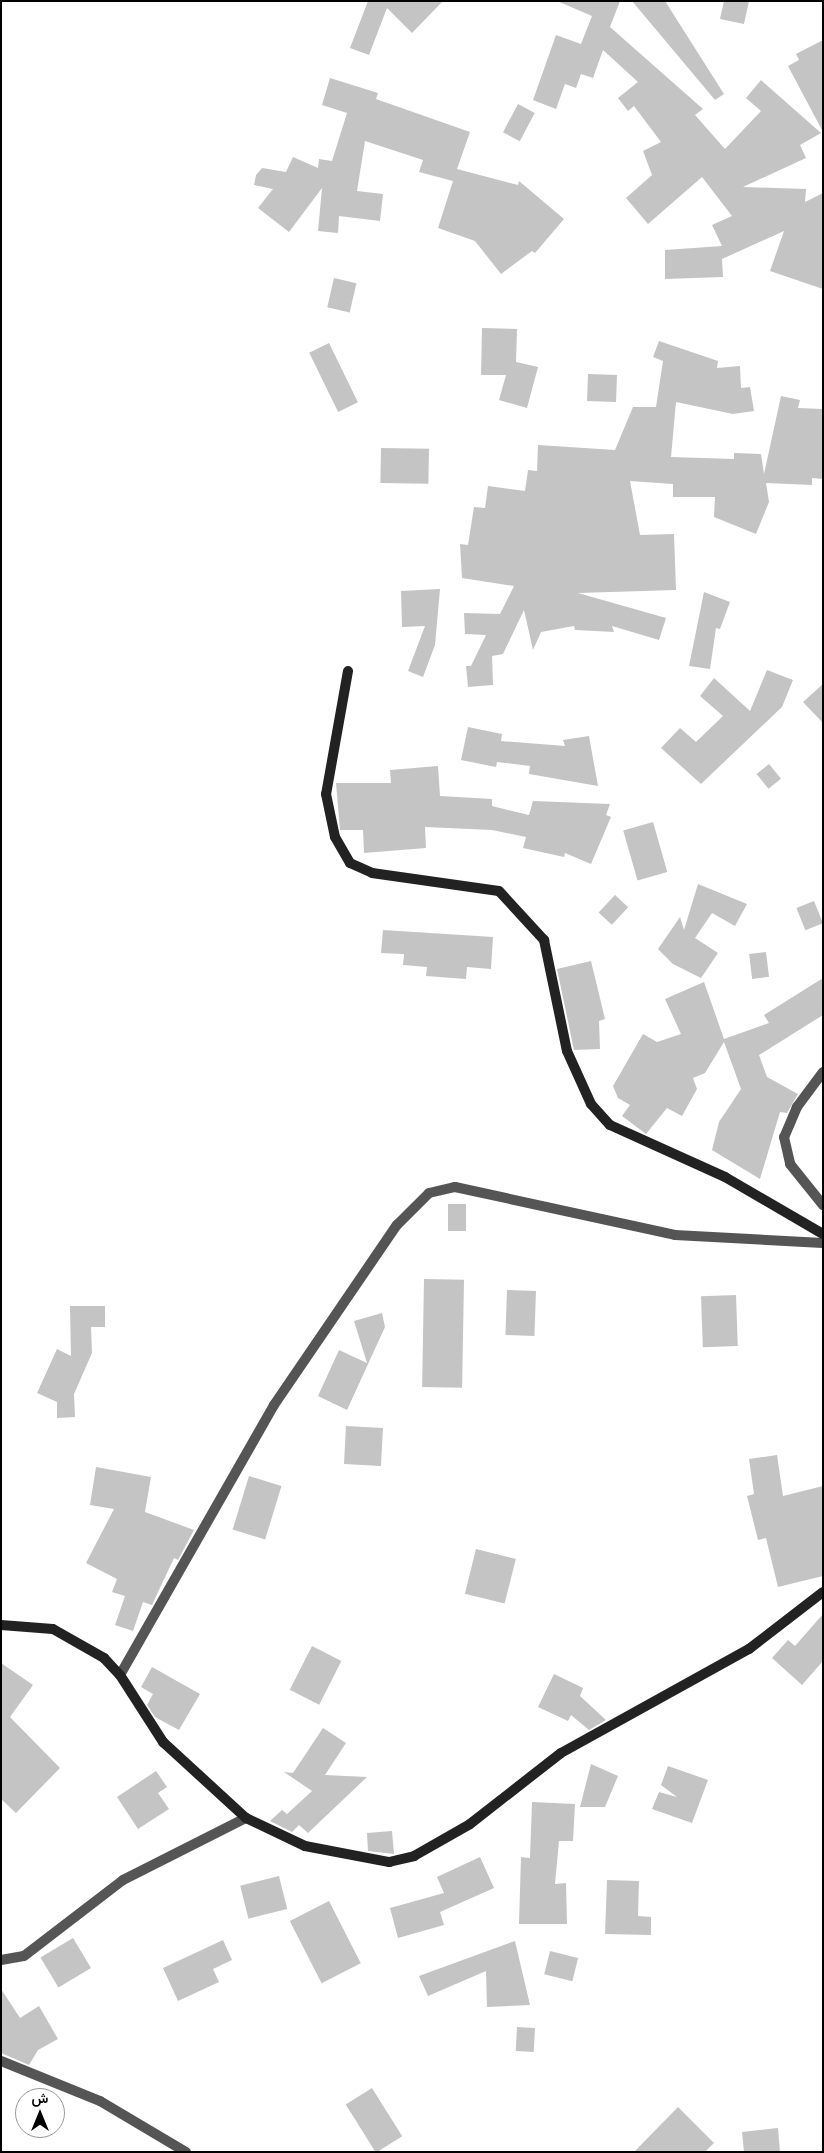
<!DOCTYPE html>
<html>
<head>
<meta charset="utf-8">
<style>
	body { margin:0 }
	#map { position:relative; width:824px; height:2153px; overflow:hidden; background:#fff; font-family:"Fira Sans",Vazirmatn,sans-serif }
	div>[style] { position:absolute }
	[style*='--x'] { left:calc(var(--x)*1px); top:calc(var(--y)*1px); width:calc(var(--w)*1px); rotate:calc(var(--a)*1deg) }
	.building>* { inset:0; background:#c4c4c4; transform-origin:0 0 }
	.street>* { height:10px; margin:-5px; padding:0 5px; transform-origin:5px; border-radius:5px; background:#555 }
	.secondary>* { height:10px; margin:-5px; padding:0 5px; transform-origin:5px; border-radius:5px; background:#222 }
	span { translate:-50% -50%; white-space:nowrap; text-align:center; line-height:1.15; -webkit-text-stroke:4px #fff; paint-order:stroke }
	.frame { position:absolute; inset:0; border:2px solid #000; pointer-events:none }
	.north { position:absolute; left:15px; top:2088px; width:50px; height:50px; box-sizing:border-box; background:#fff; border:1px solid #999; border-radius:50%; rotate:0deg; font-size:14px; font-weight:700; line-height:20px; text-align:center; color:#000 }
	.north::after { content:''; display:block; margin:auto; width:18px; height:22px; background:#000; clip-path:polygon(50% 0,100% 100%,50% 72%,0 100%) }
</style>
</head>
<body>
<div id="map">
	<div class="building">
		<i style="clip-path:polygon(368px 1px,443px 1px,412px 33px,387px 8px,369px 55px,350px 48px)"></i>
		<i style="clip-path:polygon(557px 1px,620px 1px,610px 27px,703px 109px,695px 115px,725px 149px,761px 111px,746px 98px,761px 80px,821px 133px,800px 145px,806px 158px,743px 187px,806px 189px,805px 202px,823px 193px,823px 289px,770px 271px,784px 231px,722px 259px,723px 277px,665px 279px,665px 250px,722px 246px,712px 225px,732px 216px,702px 177px,648px 224px,626px 198px,652px 175px,643px 151px,661px 142px,634px 106px,628px 111px,618px 98px,638px 82px,603px 50px,593px 78px,581px 74px,576px 88px,565px 84px,556px 109px,533px 100px,556px 35px,581px 44px,592px 16px)"></i>
		<i style="clip-path:polygon(632px 1px,665px 1px,724px 94px,715px 100px)"></i>
		<i style="clip-path:polygon(724px 1px,749px 1px,744px 24px,720px 19px)"></i>
		<i style="clip-path:polygon(823px 40px,823px 132px,788px 66px,799px 60px,796px 54px)"></i>
		<i style="clip-path:polygon(330px 78px,378px 93px,376px 99px,470px 132px,457px 169px,518px 185px,519px 181px,564px 219px,535px 253px,532px 251px,501px 274px,475px 241px,438px 228px,453px 181px,419px 172px,423px 160px,365px 141px,357px 191px,383px 194px,380px 221px,339px 216px,338px 233px,318px 231px,322px 188px,289px 232px,258px 208px,273px 189px,254px 185px,256px 175px,262px 168px,286px 172px,293px 157px,318px 168px,319px 159px,332px 161px,347px 113px,322px 105px)"></i>
		<i style="left:518px;top:104px;width:19px;height:32px;rotate:28deg"></i>
		<i style="left:334px;top:278px;width:23px;height:30px;rotate:13deg"></i>
		<i style="clip-path:polygon(482px 328px,517px 329px,516px 362px,538px 367px,527px 408px,499px 400px,506px 375px,481px 375px)"></i>
		<i style="clip-path:polygon(659px 341px,718px 361px,717px 368px,740px 366px,741px 388px,750px 387px,754px 411px,733px 414px,676px 402px,671px 457px,734px 459px,734px 453px,761px 454px,764px 474px,781px 396px,800px 400px,798px 408px,823px 409px,823px 479px,812px 478px,812px 485px,766px 483px,769px 502px,756px 534px,714px 517px,715px 497px,673px 497px,673px 484px,630px 481px,640px 535px,674px 534px,676px 590px,578px 593px,666px 618px,659px 640px,612px 626px,614px 632px,575px 630px,574px 626px,541px 632px,533px 650px,524px 610px,503px 654px,492px 656px,493px 685px,468px 687px,466px 666px,471px 666px,486px 635px,465px 634px,464px 613px,500px 614px,514px 586px,462px 578px,460px 544px,468px 545px,474px 507px,485px 508px,488px 486px,525px 491px,528px 470px,537px 471px,538px 445px,615px 450px,633px 407px,656px 407px,663px 361px,653px 357px)"></i>
		<i style="left:329px;top:343px;width:66px;height:22px;rotate:64deg"></i>
		<i style="left:588px;top:374px;width:29px;height:27px;rotate:2deg"></i>
		<i style="left:381px;top:448px;width:48px;height:35px;rotate:1deg"></i>
		<i style="clip-path:polygon(440px 589px,435px 645px,423px 677px,408px 671px,425px 626px,402px 627px,401px 591px)"></i>
		<i style="clip-path:polygon(704px 592px,730px 602px,720px 629px,716px 628px,710px 669px,689px 666px)"></i>
		<i style="clip-path:polygon(767px 670px,793px 680px,782px 707px,701px 784px,661px 748px,680px 728px,696px 742px,723px 716px,700px 696px,714px 678px,750px 711px)"></i>
		<i style="clip-path:polygon(823px 684px,823px 723px,803px 702px)"></i>
		<i style="clip-path:polygon(468px 727px,502px 734px,501px 741px,565px 746px,563px 740px,589px 736px,598px 786px,529px 774px,530px 766px,497px 762px,496px 767px,461px 760px)"></i>
		<i style="left:769px;top:764px;width:19px;height:16px;rotate:51deg"></i>
		<i style="clip-path:polygon(438px 766px,440px 796px,492px 799px,492px 806px,529px 815px,533px 801px,610px 804px,606px 815px,611px 817px,591px 864px,565px 853px,564px 857px,523px 848px,526px 837px,492px 830px,425px 827px,426px 848px,364px 853px,363px 830px,340px 830px,336px 783px,391px 783px,390px 770px)"></i>
		<i style="left:653px;top:822px;width:52px;height:31px;rotate:74deg"></i>
		<i style="clip-path:polygon(698px 884px,747px 904px,735px 926px,712px 913px,695px 938px,718px 953px,701px 978px,673px 964px,658px 949px,680px 917px,684px 930px)"></i>
		<i style="left:615px;top:895px;width:18px;height:24px;rotate:43deg"></i>
		<i style="left:814px;top:901px;width:24px;height:19px;rotate:68deg"></i>
		<i style="clip-path:polygon(383px 930px,493px 937px,491px 969px,467px 967px,466px 979px,426px 976px,427px 967px,403px 965px,404px 954px,381px 953px)"></i>
		<i style="left:766px;top:952px;width:25px;height:17px;rotate:83deg"></i>
		<i style="clip-path:polygon(591px 961px,605px 1019px,599px 1021px,600px 1049px,574px 1050px,557px 969px)"></i>
		<i style="clip-path:polygon(823px 978px,823px 1015px,759px 1055px,767px 1077px,798px 1094px,787px 1113px,780px 1112px,760px 1179px,712px 1150px,719px 1122px,741px 1089px,724px 1042px,705px 1073px,693px 1078px,697px 1089px,682px 1116px,667px 1108px,646px 1134px,622px 1116px,630px 1105px,618px 1098px,613px 1086px,643px 1034px,657px 1042px,681px 1034px,665px 999px,704px 982px,724px 1039px,769px 1023px,764px 1015px)"></i>
		<i style="left:448px;top:1204px;width:18px;height:27px"></i>
		<i style="left:424px;top:1279px;width:40px;height:108px;rotate:1deg"></i>
		<i style="left:507px;top:1290px;width:29px;height:45px;rotate:2deg"></i>
		<i style="left:736px;top:1295px;width:51px;height:35px;rotate:88deg"></i>
		<i style="clip-path:polygon(70px 1306px,105px 1306px,105px 1327px,91px 1327px,92px 1353px,74px 1394px,75px 1417px,57px 1418px,57px 1402px,37px 1393px,57px 1349px,71px 1356px)"></i>
		<i style="clip-path:polygon(382px 1313px,385px 1327px,347px 1410px,318px 1396px,339px 1350px,367px 1363px,354px 1321px)"></i>
		<i style="left:346px;top:1426px;width:37px;height:38px;rotate:3deg"></i>
		<i style="clip-path:polygon(777px 1455px,783px 1496px,823px 1486px,823px 1576px,778px 1587px,766px 1538px,758px 1540px,747px 1496px,754px 1494px,749px 1459px)"></i>
		<i style="clip-path:polygon(96px 1467px,151px 1477px,145px 1512px,194px 1530px,178px 1560px,174px 1558px,152px 1605px,143px 1602px,133px 1631px,115px 1625px,125px 1596px,112px 1592px,117px 1579px,86px 1563px,114px 1509px,90px 1505px)"></i>
		<i style="left:249px;top:1476px;width:34px;height:56px;rotate:17deg"></i>
		<i style="left:476px;top:1549px;width:41px;height:46px;rotate:14deg"></i>
		<i style="clip-path:polygon(823px 1614px,823px 1661px,802px 1685px,772px 1658px,788px 1640px,795px 1646px)"></i>
		<i style="left:312px;top:1646px;width:33px;height:49px;rotate:27deg"></i>
		<i style="clip-path:polygon(1px 1663px,33px 1685px,10px 1717px,60px 1768px,16px 1813px,1px 1799px)"></i>
		<i style="clip-path:polygon(152px 1667px,200px 1694px,179px 1730px,155px 1717px,147px 1705px,153px 1694px,141px 1687px)"></i>
		<i style="clip-path:polygon(554px 1674px,583px 1688px,580px 1696px,606px 1720px,589px 1730px,571px 1715px,568px 1721px,538px 1707px)"></i>
		<i style="clip-path:polygon(323px 1728px,346px 1743px,325px 1775px,367px 1777px,308px 1833px,299px 1825px,292px 1832px,270px 1821px,282px 1810px,287px 1814px,312px 1791px,284px 1772px,293px 1773px)"></i>
		<i style="clip-path:polygon(591px 1764px,618px 1776px,605px 1807px,580px 1807px)"></i>
		<i style="clip-path:polygon(668px 1766px,708px 1780px,692px 1823px,652px 1809px,659px 1792px,677px 1797px,661px 1785px)"></i>
		<i style="clip-path:polygon(156px 1771px,167px 1787px,158px 1793px,169px 1809px,138px 1829px,117px 1797px)"></i>
		<i style="clip-path:polygon(532px 1802px,575px 1804px,573px 1841px,559px 1841px,555px 1884px,566px 1883px,567px 1924px,519px 1924px,521px 1857px,530px 1858px)"></i>
		<i style="clip-path:polygon(392px 1831px,394px 1854px,368px 1851px,367px 1833px)"></i>
		<i style="clip-path:polygon(480px 1857px,494px 1888px,440px 1912px,444px 1925px,398px 1938px,390px 1908px,444px 1893px,437px 1877px)"></i>
		<i style="left:279px;top:1876px;width:34px;height:40px;rotate:76deg"></i>
		<i style="clip-path:polygon(607px 1880px,639px 1881px,638px 1916px,651px 1917px,651px 1935px,605px 1934px)"></i>
		<i style="left:329px;top:1901px;width:70px;height:44px;rotate:63deg"></i>
		<i style="left:73px;top:1938px;width:35px;height:38px;rotate:59deg"></i>
		<i style="clip-path:polygon(223px 1940px,232px 1960px,213px 1969px,219px 1982px,178px 2001px,163px 1968px)"></i>
		<i style="clip-path:polygon(515px 1941px,530px 2005px,487px 2007px,486px 1971px,428px 1996px,419px 1976px)"></i>
		<i style="left:550px;top:1951px;width:29px;height:24px;rotate:14deg"></i>
		<i style="clip-path:polygon(1px 1989px,20px 2018px,39px 2006px,58px 2039px,38px 2050px,29px 2065px,1px 2053px)"></i>
		<i style="left:517px;top:2027px;width:18px;height:24px;rotate:3deg"></i>
		<i style="left:372px;top:2088px;width:57px;height:31px;rotate:58deg"></i>
		<i style="clip-path:polygon(678px 2107px,714px 2143px,705px 2152px,634px 2152px)"></i>
		<i style="clip-path:polygon(778px 2128px,780px 2152px,744px 2152px,742px 2132px)"></i>
	</div>
	<div class="street">
		<i style="--x:823;--y:1072;--w:44;--a:126.6"></i>
		<i style="--x:797;--y:1107;--w:33;--a:113"></i>
		<i style="--x:784;--y:1137;--w:28;--a:77"></i>
		<i style="--x:790;--y:1164;--w:53;--a:51.2"></i>
		<i style="--x:120;--y:1675;--w:311;--a:-60.3"></i>
		<i style="--x:274;--y:1405;--w:218;--a:-55.7"></i>
		<i style="--x:397;--y:1225;--w:45;--a:-45"></i>
		<i style="--x:429;--y:1193;--w:27;--a:-13"></i>
		<i style="--x:455;--y:1187;--w:225;--a:12.3"></i>
		<i style="--x:675;--y:1235;--w:148;--a:3.1"></i>
		<i style="--x:1;--y:1960;--w:23;--a:-10"></i>
		<i style="--x:24;--y:1956;--w:125;--a:-37.5"></i>
		<i style="--x:123;--y:1880;--w:138;--a:-26.8"></i>
		<i style="--x:1;--y:2061;--w:107;--a:22"></i>
		<i style="--x:100;--y:2101;--w:100;--a:30.7"></i>
	</div>
	<div class="secondary">
		<i style="--x:348;--y:671;--w:125;--a:100.1"></i>
		<i style="--x:326;--y:794;--w:44;--a:78.2"></i>
		<i style="--x:335;--y:837;--w:30;--a:60"></i>
		<i style="--x:350;--y:863;--w:24;--a:24"></i>
		<i style="--x:372;--y:873;--w:128;--a:8.1"></i>
		<i style="--x:499;--y:891;--w:67;--a:47.4"></i>
		<i style="--x:544;--y:940;--w:113;--a:78.3"></i>
		<i style="--x:567;--y:1051;--w:58;--a:65.6"></i>
		<i style="--x:591;--y:1104;--w:28;--a:48"></i>
		<i style="--x:610;--y:1125;--w:126;--a:24.3"></i>
		<i style="--x:725;--y:1177;--w:113;--a:30.2"></i>
		<i style="--x:1;--y:1625;--w:52;--a:4.4"></i>
		<i style="--x:53;--y:1629;--w:59;--a:29.6"></i>
		<i style="--x:104;--y:1658;--w:23;--a:47"></i>
		<i style="--x:120;--y:1675;--w:80;--a:57.3"></i>
		<i style="--x:163;--y:1742;--w:113;--a:42.5"></i>
		<i style="--x:246;--y:1818;--w:65;--a:25.4"></i>
		<i style="--x:305;--y:1846;--w:86;--a:10.8"></i>
		<i style="--x:389;--y:1862;--w:26;--a:-13"></i>
		<i style="--x:414;--y:1856;--w:64;--a:-29.7"></i>
		<i style="--x:470;--y:1824;--w:115;--a:-38"></i>
		<i style="--x:561;--y:1753;--w:215;--a:-29"></i>
		<i style="--x:749;--y:1649;--w:93;--a:-37.6"></i>
	</div>
	<div class="frame"></div>
	<div class="north">ش</div>
</div>
</body>
</html>
